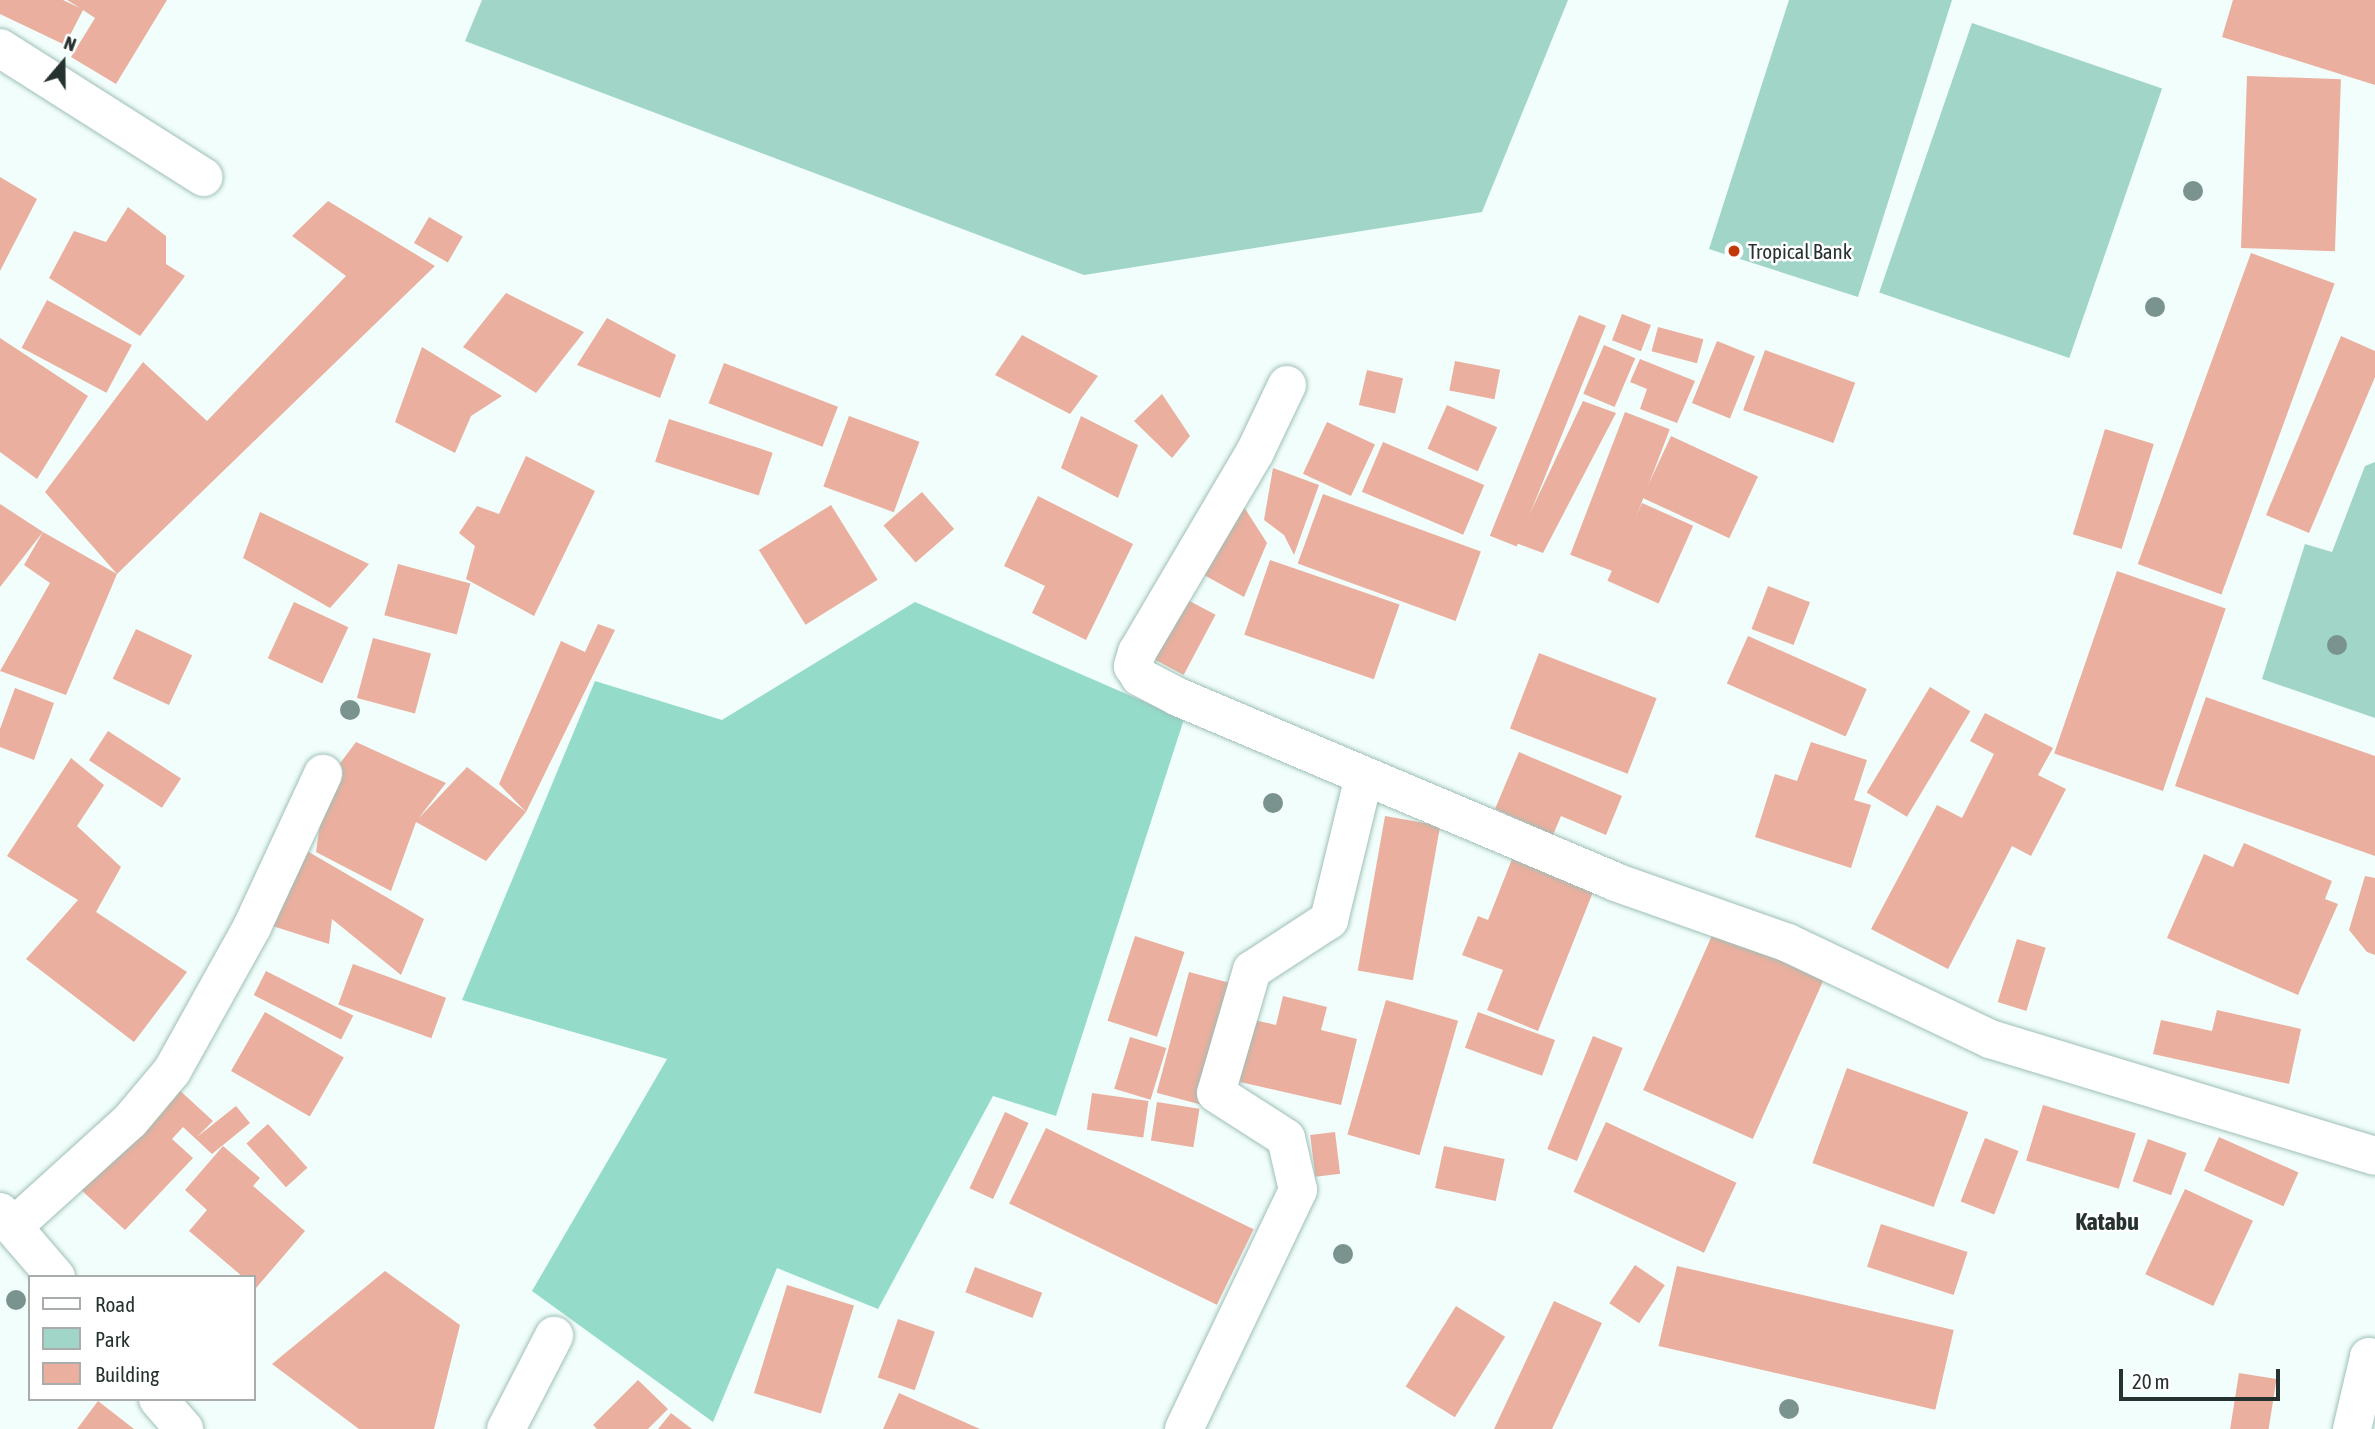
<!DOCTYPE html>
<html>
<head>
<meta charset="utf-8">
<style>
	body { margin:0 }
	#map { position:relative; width:2375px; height:1429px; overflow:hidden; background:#f1fefb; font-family:"Asap Condensed",sans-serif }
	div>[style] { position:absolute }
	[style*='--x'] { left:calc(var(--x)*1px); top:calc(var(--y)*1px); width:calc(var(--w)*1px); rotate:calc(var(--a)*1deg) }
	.green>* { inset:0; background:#a1d5c8; transform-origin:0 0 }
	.forest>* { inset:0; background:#95dbca }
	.building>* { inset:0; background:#eaaf9e; transform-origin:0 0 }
	.roads { filter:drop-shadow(0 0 2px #9fbfb7) drop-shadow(0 0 2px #9fbfb7) }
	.street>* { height:38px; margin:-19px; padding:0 19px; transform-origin:19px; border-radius:19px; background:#fff }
	.trees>* { width:20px; height:20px; margin:-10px; border-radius:50%; background:#7a938e }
	.dots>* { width:19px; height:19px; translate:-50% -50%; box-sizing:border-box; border:4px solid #fff; border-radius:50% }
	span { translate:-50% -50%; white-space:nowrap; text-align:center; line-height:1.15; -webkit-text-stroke:5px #fff; paint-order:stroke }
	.poi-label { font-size:21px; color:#25322f }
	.left { translate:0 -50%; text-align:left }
	.quarter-label { font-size:24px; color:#25322f; font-weight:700 }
	.legend { position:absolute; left:28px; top:1275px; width:228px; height:126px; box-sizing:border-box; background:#fff; border:2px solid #a8adac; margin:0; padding:9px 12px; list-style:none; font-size:21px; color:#25322f }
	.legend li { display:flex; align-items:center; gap:14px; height:35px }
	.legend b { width:35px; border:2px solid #a8adac }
	.north { position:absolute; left:28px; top:28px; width:70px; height:70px; -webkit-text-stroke:5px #fff; paint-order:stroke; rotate:20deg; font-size:19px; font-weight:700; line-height:28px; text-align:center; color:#25322f }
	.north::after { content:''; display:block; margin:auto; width:24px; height:32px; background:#25322f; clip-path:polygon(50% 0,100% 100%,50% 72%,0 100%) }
	.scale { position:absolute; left:2119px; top:1369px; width:161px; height:32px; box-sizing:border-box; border:4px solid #25322f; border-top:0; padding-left:9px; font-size:21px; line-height:24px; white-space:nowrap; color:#25322f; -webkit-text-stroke:5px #fff; paint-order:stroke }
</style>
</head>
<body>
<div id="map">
	<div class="green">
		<i style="clip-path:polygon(482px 0,1568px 0,1482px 212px,1084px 275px,465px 41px)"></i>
		<i style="clip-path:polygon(1789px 0,1952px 0,1858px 297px,1709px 249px)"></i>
		<i style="left:1972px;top:23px;width:201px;height:285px;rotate:19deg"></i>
		<i style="clip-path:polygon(2375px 462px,2375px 718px,2262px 679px,2305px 544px,2332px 552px,2365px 466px)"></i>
	</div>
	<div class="forest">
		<i style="clip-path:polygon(915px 602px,1184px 719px,1056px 1116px,993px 1096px,878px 1309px,777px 1268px,713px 1422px,532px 1291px,667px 1059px,462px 1000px,595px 681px,722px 720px)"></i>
	</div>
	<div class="building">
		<i style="clip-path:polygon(0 0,63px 0,80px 8px,67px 0,167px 0,116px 84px,71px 57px,95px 18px,83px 10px,65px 45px,0 14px)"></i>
		<i style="clip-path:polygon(2233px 0,2375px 0,2375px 85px,2222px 37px)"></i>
		<i style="left:2247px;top:76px;width:94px;height:172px;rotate:2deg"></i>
		<i style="clip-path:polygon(0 177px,37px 199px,0 271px)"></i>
		<i style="clip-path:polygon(328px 201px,435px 266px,117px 574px,66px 695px,0 671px,50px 583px,24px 565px,43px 532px,117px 574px,45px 492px,143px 362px,207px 421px,346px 276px,292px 236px)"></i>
		<i style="clip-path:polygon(128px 207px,166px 236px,166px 264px,185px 276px,140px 336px,49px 278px,74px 231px,106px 242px)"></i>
		<i style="left:429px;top:217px;width:39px;height:30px;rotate:30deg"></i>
		<i style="left:2251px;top:253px;width:89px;height:331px;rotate:20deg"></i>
		<i style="clip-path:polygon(506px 293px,584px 332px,536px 393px,463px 347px)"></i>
		<i style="left:47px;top:300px;width:96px;height:54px;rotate:28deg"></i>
		<i style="left:1622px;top:314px;width:31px;height:28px;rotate:21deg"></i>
		<i style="left:1579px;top:315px;width:29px;height:238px;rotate:22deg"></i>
		<i style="clip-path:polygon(607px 318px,676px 355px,660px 398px,577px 365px)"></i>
		<i style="left:1658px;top:327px;width:47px;height:25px;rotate:15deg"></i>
		<i style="clip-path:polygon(1022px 335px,1098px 376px,1070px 414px,995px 375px)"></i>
		<i style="clip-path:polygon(2341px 336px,2375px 351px,2375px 377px,2309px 533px,2266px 515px)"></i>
		<i style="clip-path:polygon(0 338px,88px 396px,37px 479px,0 452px)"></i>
		<i style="left:1717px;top:341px;width:41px;height:67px;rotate:22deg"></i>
		<i style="left:1604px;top:345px;width:34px;height:53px;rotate:23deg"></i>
		<i style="clip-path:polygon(422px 347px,502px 396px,471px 416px,455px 453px,395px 422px)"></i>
		<i style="left:1765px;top:350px;width:96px;height:64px;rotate:20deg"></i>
		<i style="clip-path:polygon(1640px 359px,1695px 381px,1677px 423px,1640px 409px,1647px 389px,1630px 382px)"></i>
		<i style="left:1455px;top:361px;width:46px;height:30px;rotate:11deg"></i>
		<i style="left:724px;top:363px;width:122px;height:43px;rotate:21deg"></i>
		<i style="left:1367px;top:370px;width:37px;height:36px;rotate:13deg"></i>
		<i style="clip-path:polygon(1162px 394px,1190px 436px,1172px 458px,1134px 421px)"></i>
		<i style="clip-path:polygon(1583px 401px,1616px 413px,1543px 553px,1516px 543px)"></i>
		<i style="left:1447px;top:405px;width:55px;height:48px;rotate:24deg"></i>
		<i style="left:1625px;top:412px;width:48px;height:153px;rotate:21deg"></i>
		<i style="left:849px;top:416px;width:75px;height:75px;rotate:20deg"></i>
		<i style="clip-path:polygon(1081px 416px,1138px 445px,1118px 498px,1061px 468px)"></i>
		<i style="left:669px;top:419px;width:109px;height:45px;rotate:18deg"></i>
		<i style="left:1327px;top:422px;width:53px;height:57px;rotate:25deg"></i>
		<i style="left:2105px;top:429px;width:51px;height:110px;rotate:17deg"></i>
		<i style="left:1671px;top:436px;width:96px;height:68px;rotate:25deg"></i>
		<i style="left:1383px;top:442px;width:110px;height:54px;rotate:23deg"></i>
		<i style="clip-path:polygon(526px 456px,595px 491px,534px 616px,466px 579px,475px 546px,459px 533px,477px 506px,499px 514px)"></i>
		<i style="clip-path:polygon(1273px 468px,1319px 485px,1294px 555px,1284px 535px,1264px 520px)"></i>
		<i style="left:922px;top:492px;width:49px;height:51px;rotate:49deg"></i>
		<i style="left:1323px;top:494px;width:168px;height:74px;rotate:20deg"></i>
		<i style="clip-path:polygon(1038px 496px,1133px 544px,1086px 640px,1032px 613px,1045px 586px,1004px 566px)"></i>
		<i style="left:1642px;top:503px;width:56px;height:85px;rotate:24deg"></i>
		<i style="clip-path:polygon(0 504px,43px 532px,0 587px)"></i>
		<i style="clip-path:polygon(1242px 504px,1267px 543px,1244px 597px,1204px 575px)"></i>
		<i style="left:831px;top:505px;width:88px;height:85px;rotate:58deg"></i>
		<i style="clip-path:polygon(260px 512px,369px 564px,330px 608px,243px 558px)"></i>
		<i style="left:1270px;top:560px;width:137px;height:79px;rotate:19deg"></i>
		<i style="left:398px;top:564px;width:75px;height:53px;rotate:15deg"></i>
		<i style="left:2117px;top:571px;width:115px;height:193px;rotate:19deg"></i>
		<i style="left:1768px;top:586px;width:45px;height:46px;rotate:21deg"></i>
		<i style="left:1182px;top:597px;width:38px;height:68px;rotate:28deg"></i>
		<i style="left:294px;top:602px;width:60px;height:62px;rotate:25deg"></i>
		<i style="clip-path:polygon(598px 624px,615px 630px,526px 812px,499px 784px,561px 641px,585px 652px)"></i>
		<i style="left:136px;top:629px;width:62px;height:55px;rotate:25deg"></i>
		<i style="left:1748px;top:636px;width:130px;height:52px;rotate:24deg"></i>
		<i style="left:373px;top:638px;width:60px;height:62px;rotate:15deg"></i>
		<i style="left:1539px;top:653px;width:126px;height:81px;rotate:21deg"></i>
		<i style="left:1930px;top:687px;width:47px;height:123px;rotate:31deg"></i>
		<i style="clip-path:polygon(15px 688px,54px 703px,34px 760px,0 747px,0 729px)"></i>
		<i style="clip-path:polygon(2206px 697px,2375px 756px,2375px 856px,2175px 786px)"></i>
		<i style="clip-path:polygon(1985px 713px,2053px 748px,2038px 775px,2066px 789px,2031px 856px,2012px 846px,1948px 969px,1871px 929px,1937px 805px,1962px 818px,1994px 754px,1970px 741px)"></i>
		<i style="left:108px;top:731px;width:87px;height:35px;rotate:33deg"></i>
		<i style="clip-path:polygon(356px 742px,446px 783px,418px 819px,467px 767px,526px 812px,486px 861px,416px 822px,391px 891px,316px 852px,326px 782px)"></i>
		<i style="clip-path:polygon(1811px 742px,1867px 760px,1854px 800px,1871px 805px,1851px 868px,1755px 837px,1775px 774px,1797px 781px)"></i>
		<i style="clip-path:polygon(1519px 752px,1622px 796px,1606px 835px,1561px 816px,1553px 835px,1495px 809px)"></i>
		<i style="clip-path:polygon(71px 758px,104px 785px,77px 826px,121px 867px,96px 912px,187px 972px,134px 1042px,26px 959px,78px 900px,7px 856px)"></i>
		<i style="left:1385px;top:816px;width:56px;height:157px;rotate:10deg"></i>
		<i style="clip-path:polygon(2244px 843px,2332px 881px,2325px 899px,2338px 904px,2298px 995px,2167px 938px,2204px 854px,2233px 867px)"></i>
		<i style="clip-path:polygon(295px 844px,424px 919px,401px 975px,332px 919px,329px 944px,263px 923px)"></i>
		<i style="clip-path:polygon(1512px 859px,1593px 892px,1538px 1031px,1487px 1010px,1503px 970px,1462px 955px,1478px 916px,1488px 920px)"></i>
		<i style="clip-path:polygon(2365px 876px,2375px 878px,2375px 955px,2367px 952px,2349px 930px)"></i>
		<i style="left:1718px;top:922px;width:120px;height:184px;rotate:24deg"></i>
		<i style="left:1135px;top:936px;width:52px;height:89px;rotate:18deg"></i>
		<i style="left:2017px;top:939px;width:30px;height:66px;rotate:17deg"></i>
		<i style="left:353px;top:964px;width:99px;height:43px;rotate:20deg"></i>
		<i style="left:266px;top:971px;width:98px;height:27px;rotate:27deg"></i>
		<i style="left:1189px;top:972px;width:51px;height:125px;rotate:15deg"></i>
		<i style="clip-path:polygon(1283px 996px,1327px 1007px,1321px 1030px,1357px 1039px,1341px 1105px,1231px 1080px,1245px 1018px,1276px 1025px)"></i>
		<i style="left:1386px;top:1000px;width:75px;height:140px;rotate:16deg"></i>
		<i style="clip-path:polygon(2217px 1010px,2301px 1029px,2289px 1084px,2153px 1054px,2161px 1020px,2212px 1031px)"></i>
		<i style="left:265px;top:1012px;width:91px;height:68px;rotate:30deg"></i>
		<i style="left:1478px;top:1012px;width:82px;height:38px;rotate:20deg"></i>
		<i style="left:1593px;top:1036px;width:32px;height:122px;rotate:22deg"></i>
		<i style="left:1130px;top:1037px;width:38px;height:54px;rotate:17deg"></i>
		<i style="left:1847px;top:1068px;width:129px;height:101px;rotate:20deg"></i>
		<i style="clip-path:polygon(175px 1086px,213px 1121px,197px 1137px,236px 1106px,250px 1123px,212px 1154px,183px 1127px,172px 1139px,193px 1158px,125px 1230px,80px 1189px)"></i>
		<i style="left:1092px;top:1093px;width:57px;height:37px;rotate:8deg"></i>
		<i style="left:1157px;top:1102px;width:43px;height:39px;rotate:9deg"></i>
		<i style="left:2043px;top:1105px;width:97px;height:58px;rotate:17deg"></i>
		<i style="left:1005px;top:1112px;width:26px;height:84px;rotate:25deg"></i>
		<i style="left:1606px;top:1122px;width:144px;height:77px;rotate:25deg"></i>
		<i style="left:268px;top:1124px;width:59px;height:29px;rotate:48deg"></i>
		<i style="left:1046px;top:1128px;width:231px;height:84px;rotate:26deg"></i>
		<i style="left:1335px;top:1132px;width:42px;height:25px;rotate:83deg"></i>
		<i style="left:2219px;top:1137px;width:87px;height:37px;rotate:24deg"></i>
		<i style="left:1985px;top:1138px;width:36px;height:68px;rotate:21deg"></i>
		<i style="left:2148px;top:1139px;width:41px;height:45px;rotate:20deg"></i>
		<i style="clip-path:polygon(223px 1146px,260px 1178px,253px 1186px,305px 1231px,256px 1288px,254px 1277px,243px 1277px,189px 1231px,207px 1210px,185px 1190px)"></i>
		<i style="left:1444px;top:1146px;width:62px;height:43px;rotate:12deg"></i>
		<i style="left:2185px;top:1189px;width:75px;height:94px;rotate:25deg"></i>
		<i style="left:1881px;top:1224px;width:91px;height:45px;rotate:18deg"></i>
		<i style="left:1635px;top:1265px;width:36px;height:46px;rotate:34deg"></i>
		<i style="left:1677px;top:1266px;width:284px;height:82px;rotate:13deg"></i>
		<i style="left:975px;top:1267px;width:72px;height:27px;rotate:21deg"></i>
		<i style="clip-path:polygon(385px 1271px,460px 1325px,434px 1429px,359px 1429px,272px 1364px)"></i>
		<i style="left:787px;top:1285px;width:70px;height:113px;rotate:17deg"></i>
		<i style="clip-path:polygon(1554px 1301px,1602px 1323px,1552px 1429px,1494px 1429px)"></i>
		<i style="left:1456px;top:1306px;width:58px;height:95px;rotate:32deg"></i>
		<i style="left:898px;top:1319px;width:39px;height:62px;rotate:19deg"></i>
		<i style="left:2239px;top:1373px;width:38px;height:57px;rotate:9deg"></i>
		<i style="clip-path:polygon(638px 1380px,668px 1409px,648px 1429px,597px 1429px,593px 1425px)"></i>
		<i style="clip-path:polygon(899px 1393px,980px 1429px,883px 1429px)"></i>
		<i style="clip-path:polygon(98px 1401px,134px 1429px,77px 1429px)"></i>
		<i style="clip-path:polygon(671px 1413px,692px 1429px,658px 1429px)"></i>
	</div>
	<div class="roads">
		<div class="street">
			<i style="--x:0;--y:48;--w:241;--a:32.4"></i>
			<i style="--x:1287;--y:385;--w:74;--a:115.5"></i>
			<i style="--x:1255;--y:452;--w:232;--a:120.5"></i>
			<i style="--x:1137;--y:652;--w:15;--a:106"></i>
			<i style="--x:1133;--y:666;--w:13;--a:58"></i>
			<i style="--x:1140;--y:677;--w:43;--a:27.8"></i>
			<i style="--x:1178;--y:697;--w:475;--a:22.9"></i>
			<i style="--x:1615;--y:882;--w:183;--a:19.4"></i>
			<i style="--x:1788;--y:943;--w:224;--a:25.4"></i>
			<i style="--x:1990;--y:1039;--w:402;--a:16.9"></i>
			<i style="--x:0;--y:1212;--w:86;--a:49.3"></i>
			<i style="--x:14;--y:1226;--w:156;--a:-42.2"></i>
			<i style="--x:130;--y:1121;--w:65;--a:-50"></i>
			<i style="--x:172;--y:1071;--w:165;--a:-60.9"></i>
			<i style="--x:252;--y:927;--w:169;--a:-65.1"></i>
			<i style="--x:158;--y:1399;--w:40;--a:49"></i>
			<i style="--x:506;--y:1429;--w:105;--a:-62.7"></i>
			<i style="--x:1184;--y:1429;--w:265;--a:-64.5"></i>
			<i style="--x:1298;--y:1190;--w:53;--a:-103"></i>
			<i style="--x:1286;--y:1138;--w:83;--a:-147.3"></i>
			<i style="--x:1216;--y:1093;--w:128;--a:-73.7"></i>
			<i style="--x:1252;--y:970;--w:92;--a:-33"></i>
			<i style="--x:1329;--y:920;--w:148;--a:-76.3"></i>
			<i style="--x:2352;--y:1429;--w:74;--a:-76.7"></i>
			<i style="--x:2369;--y:1357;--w:7;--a:27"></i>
		</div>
	</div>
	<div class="trees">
		<i style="left:2193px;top:191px"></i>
		<i style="left:2155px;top:307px"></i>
		<i style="left:2337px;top:645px"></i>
		<i style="left:350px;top:710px"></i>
		<i style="left:1273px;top:803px"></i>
		<i style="left:1343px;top:1254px"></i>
		<i style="left:16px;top:1300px"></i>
		<i style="left:1789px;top:1409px"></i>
	</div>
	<div class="dots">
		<i style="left:1734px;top:251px;background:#c23909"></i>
	</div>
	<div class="poi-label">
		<span class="left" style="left:1748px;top:251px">Tropical Bank</span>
	</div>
	<div class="quarter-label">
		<span style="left:2107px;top:1222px">Katabu</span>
	</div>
	<ul class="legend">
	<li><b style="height:9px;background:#fff"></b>Road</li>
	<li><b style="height:19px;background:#a1d5c8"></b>Park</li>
	<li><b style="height:19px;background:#eaaf9e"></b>Building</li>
	</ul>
	<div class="north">N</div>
	<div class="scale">20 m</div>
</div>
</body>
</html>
